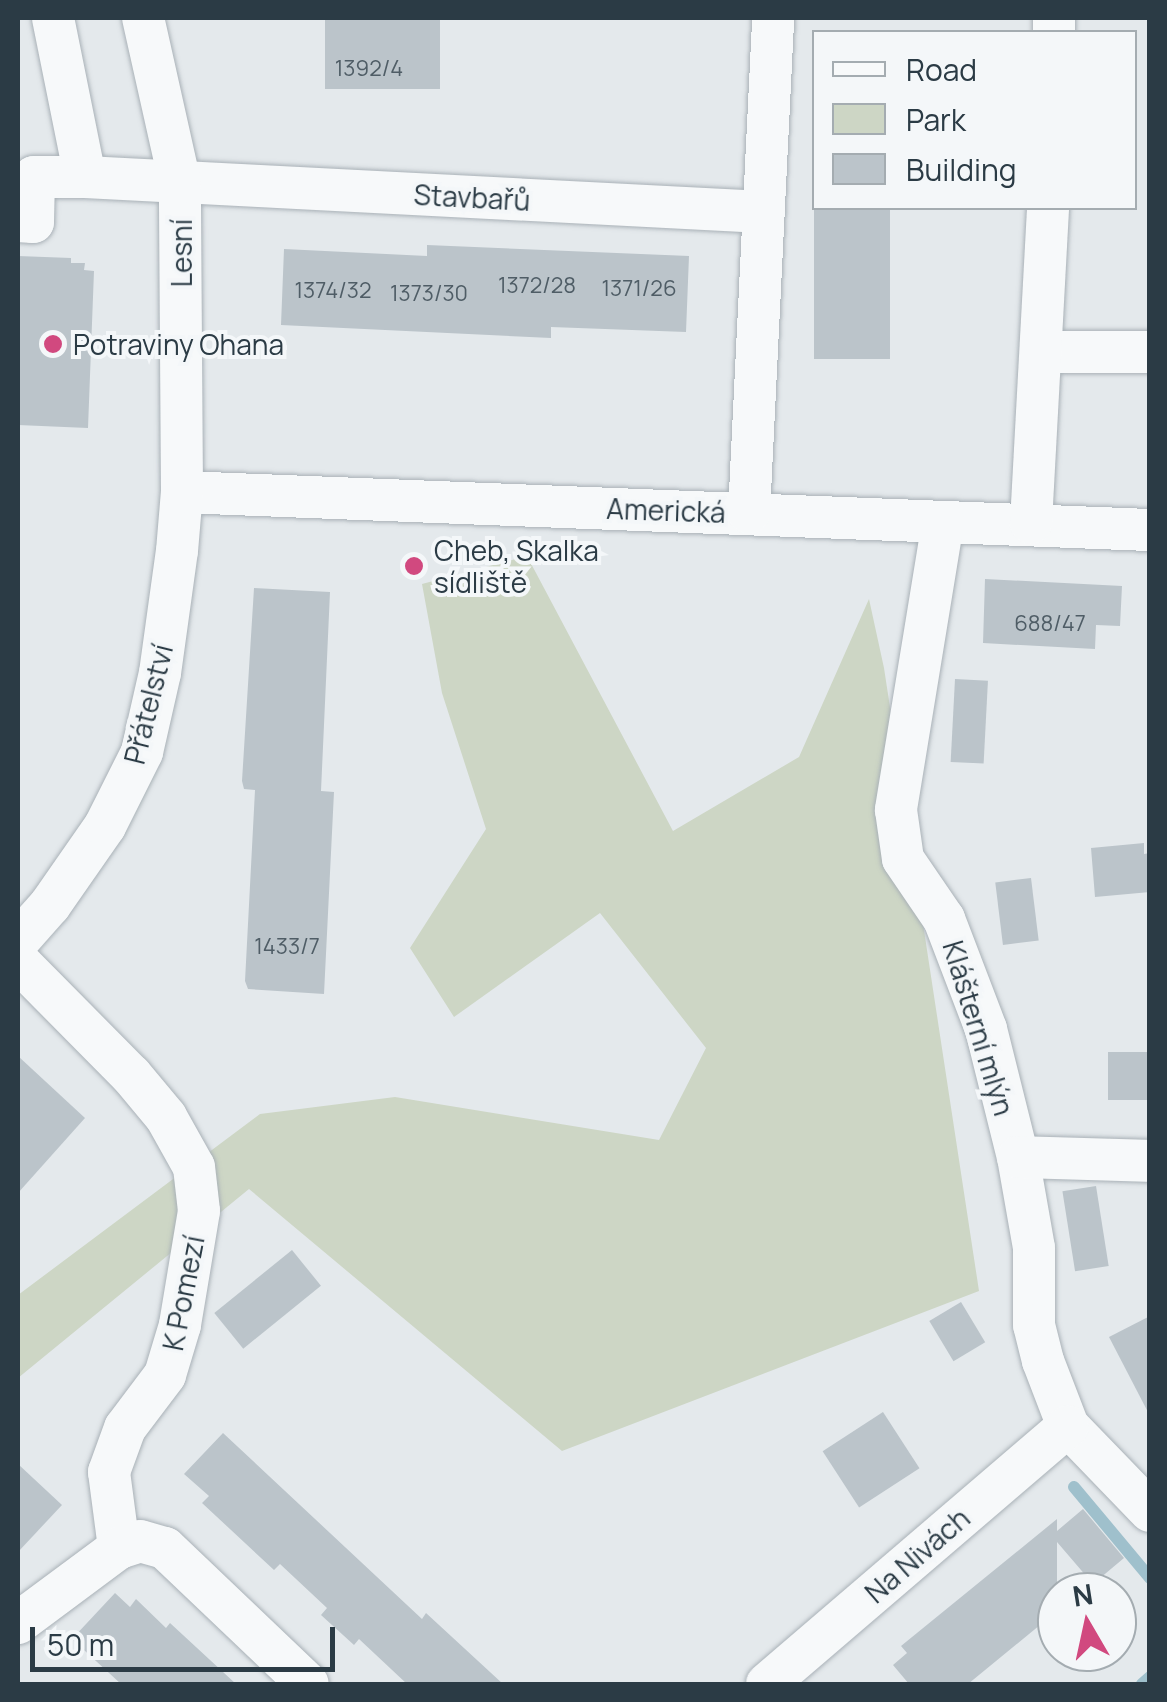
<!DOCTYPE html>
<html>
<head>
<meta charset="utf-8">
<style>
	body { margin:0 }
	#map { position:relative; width:1167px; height:1702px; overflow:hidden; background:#e4e9ec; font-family:Manrope,sans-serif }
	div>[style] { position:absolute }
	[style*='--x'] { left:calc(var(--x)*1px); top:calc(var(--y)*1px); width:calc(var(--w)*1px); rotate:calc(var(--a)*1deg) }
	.green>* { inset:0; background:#cdd6c5 }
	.stream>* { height:12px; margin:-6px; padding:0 6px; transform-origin:6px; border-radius:6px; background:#9fc0cc }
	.building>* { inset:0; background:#bbc4ca; transform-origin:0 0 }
	.roads { filter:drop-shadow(0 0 2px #a9b1b7) drop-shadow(0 0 2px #a9b1b7) }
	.minor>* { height:42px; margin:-21px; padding:0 21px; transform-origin:21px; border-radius:21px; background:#f7f9fa }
	.dots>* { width:28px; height:28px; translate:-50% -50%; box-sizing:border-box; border:5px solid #f4f7f9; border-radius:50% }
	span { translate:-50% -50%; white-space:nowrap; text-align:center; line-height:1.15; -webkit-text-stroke:8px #f4f7f9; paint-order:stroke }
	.number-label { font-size:22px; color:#4f5d66 }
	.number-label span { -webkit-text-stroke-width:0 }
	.street-label { font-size:28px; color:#2b3b45 }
	.poi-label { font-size:28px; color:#2b3b45 }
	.left { translate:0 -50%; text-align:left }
	.frame { position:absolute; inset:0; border:20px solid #2b3b45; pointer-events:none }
	.legend { position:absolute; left:812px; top:30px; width:325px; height:180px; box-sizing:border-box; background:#f4f7f9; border:2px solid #a4acb1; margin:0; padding:12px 18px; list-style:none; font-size:30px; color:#2b3b45 }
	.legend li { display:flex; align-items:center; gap:20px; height:50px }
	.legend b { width:50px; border:2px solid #a4acb1 }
	.north { position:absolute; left:1037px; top:1572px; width:100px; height:100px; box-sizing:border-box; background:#f4f7f9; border:2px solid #a4acb1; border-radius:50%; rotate:351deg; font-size:28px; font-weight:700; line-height:40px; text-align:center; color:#2b3b45 }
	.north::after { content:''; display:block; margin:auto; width:35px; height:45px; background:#d1497f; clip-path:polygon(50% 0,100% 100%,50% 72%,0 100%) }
	.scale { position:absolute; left:30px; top:1627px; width:305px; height:45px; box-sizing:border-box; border:5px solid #2b3b45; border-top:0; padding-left:12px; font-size:30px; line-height:35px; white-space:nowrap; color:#2b3b45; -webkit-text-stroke:8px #f4f7f9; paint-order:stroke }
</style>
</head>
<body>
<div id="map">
	<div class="green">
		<i style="clip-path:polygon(527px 556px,673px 831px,799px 757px,869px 599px,884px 668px,979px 1291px,562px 1451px,249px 1189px,18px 1378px,18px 1295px,260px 1114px,395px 1097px,659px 1140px,706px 1048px,600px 913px,454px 1017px,410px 948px,486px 829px,442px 693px,422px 584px)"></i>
	</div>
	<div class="stream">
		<i style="--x:1074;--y:1487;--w:119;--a:50.1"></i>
		<i style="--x:1142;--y:1684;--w:11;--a:-41"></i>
	</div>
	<div class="building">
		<i style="left:325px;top:18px;width:115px;height:71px"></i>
		<i style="left:814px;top:208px;width:76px;height:151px"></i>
		<i style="clip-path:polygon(427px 245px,689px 256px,686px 332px,551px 327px,551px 338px,281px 325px,284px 249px,427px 256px)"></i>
		<i style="clip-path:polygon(18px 256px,71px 258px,71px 263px,85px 263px,84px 270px,94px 271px,88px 428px,18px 425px)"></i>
		<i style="clip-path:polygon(985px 579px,1122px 586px,1120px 626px,1096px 625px,1095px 649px,983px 643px)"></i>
		<i style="clip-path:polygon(254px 588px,330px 592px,321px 791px,334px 792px,324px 994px,248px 989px,245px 981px,255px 790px,244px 789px,242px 781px)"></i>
		<i style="left:955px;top:679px;width:33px;height:83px;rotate:3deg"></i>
		<i style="clip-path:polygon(1144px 843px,1144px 854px,1150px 853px,1150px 892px,1095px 897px,1091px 848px)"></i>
		<i style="left:1031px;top:878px;width:63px;height:36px;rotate:83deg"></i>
		<i style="left:1108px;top:1052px;width:42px;height:48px"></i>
		<i style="clip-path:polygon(18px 1056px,85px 1118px,18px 1193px)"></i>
		<i style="left:1096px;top:1186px;width:81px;height:34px;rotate:81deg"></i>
		<i style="left:292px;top:1250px;width:46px;height:100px;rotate:51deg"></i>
		<i style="left:961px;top:1302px;width:47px;height:37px;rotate:59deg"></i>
		<i style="clip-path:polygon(1150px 1316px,1150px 1416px,1109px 1337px)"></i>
		<i style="left:883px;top:1412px;width:67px;height:72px;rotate:57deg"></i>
		<i style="clip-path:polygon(223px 1433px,422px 1619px,426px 1613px,503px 1684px,407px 1684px,359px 1639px,354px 1645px,321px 1615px,327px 1608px,280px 1564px,274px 1570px,202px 1503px,209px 1496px,184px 1474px)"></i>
		<i style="clip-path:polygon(18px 1464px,62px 1505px,18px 1552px)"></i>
		<i style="clip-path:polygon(1083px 1509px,1124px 1558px,1093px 1584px,1057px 1542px,1057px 1611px,968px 1684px,909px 1684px,893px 1665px,907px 1653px,901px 1646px,1057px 1519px,1057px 1531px)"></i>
		<i style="clip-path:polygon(115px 1593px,130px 1607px,136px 1599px,166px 1628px,170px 1623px,236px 1684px,121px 1684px,72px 1639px)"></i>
	</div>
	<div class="roads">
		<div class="minor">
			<i style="--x:53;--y:18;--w:162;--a:78.6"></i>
			<i style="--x:85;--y:177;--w:679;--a:2.96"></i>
			<i style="--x:1054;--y:32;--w:14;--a:-90"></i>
			<i style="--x:18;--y:221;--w:15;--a:4"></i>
			<i style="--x:33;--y:222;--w:45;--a:-88.7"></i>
			<i style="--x:34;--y:177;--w:51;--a:0"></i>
			<i style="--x:1043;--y:352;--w:107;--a:0"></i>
			<i style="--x:182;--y:492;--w:969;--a:2.25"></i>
			<i style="--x:749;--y:513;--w:496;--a:-87.2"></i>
			<i style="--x:943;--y:522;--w:292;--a:99.3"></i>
			<i style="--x:896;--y:810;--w:49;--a:81.9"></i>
			<i style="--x:903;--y:859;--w:73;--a:55.7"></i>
			<i style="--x:944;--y:919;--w:118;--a:69.1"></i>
			<i style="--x:986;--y:1029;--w:132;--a:76"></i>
			<i style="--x:1018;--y:1157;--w:92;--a:80"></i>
			<i style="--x:1034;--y:1248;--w:77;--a:90"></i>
			<i style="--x:1034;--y:1325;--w:37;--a:76"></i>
			<i style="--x:1043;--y:1361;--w:70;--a:69"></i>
			<i style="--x:1068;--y:1426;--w:118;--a:46"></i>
			<i style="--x:1031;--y:523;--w:315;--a:-86.9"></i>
			<i style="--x:18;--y:941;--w:48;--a:-48.4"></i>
			<i style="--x:50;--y:905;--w:96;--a:-55.2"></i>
			<i style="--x:105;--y:826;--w:83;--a:-63.4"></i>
			<i style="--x:142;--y:752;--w:81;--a:-77.2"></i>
			<i style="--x:160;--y:673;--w:123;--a:-82.1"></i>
			<i style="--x:177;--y:551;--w:59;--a:-85.2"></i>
			<i style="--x:182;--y:492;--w:309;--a:-90.4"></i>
			<i style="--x:180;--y:183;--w:169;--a:-102.6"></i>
			<i style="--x:18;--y:961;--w:161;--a:45.3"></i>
			<i style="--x:131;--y:1075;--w:55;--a:50.2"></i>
			<i style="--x:166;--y:1117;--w:57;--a:60.8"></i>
			<i style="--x:194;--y:1167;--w:44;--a:83.5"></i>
			<i style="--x:199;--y:1211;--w:116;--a:99.5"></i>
			<i style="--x:180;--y:1325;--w:52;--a:106.7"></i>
			<i style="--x:165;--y:1375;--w:66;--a:127"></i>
			<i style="--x:125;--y:1428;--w:47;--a:110"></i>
			<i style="--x:109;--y:1472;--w:77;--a:82.5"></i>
			<i style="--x:119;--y:1548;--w:126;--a:143.4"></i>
			<i style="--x:1018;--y:1157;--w:132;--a:1.7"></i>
			<i style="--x:119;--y:1548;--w:22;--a:-18"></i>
			<i style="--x:140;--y:1541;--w:26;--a:16"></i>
			<i style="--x:165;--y:1548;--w:197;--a:43.6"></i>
			<i style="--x:767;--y:1684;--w:396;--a:-40.6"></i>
		</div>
	</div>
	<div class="dots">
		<i style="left:53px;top:344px;background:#d1497f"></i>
		<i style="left:414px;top:566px;background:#d1497f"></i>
	</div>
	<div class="number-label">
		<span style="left:369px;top:69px">1392/4</span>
		<span style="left:537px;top:286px">1372/28</span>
		<span style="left:639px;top:289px">1371/26</span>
		<span style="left:333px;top:291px">1374/32</span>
		<span style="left:429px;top:294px">1373/30</span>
		<span style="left:1050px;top:624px">688/47</span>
		<span style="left:287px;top:947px">1433/7</span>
	</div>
	<div class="street-label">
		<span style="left:472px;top:197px;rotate:3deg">Stavbařů</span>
		<span style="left:181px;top:253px;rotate:-90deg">Lesní</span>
		<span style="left:666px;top:510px;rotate:2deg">Americká</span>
		<span style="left:148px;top:704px;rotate:-76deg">Přátelství</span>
		<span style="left:979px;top:1028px;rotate:73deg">Klášterní mlýn</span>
		<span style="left:183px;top:1293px;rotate:-79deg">K Pomezí</span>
		<span style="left:917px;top:1555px;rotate:-41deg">Na Nivách</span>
	</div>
	<div class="poi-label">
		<span class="left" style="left:73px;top:344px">Potraviny Ohana</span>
		<span class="left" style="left:434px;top:566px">Cheb, Skalka<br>sídliště</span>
	</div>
	<div class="frame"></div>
	<ul class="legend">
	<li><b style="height:12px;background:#f7f9fa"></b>Road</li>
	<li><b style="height:28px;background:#cdd6c5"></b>Park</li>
	<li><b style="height:28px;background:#bbc4ca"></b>Building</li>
	</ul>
	<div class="north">N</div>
	<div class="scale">50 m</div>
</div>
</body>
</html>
